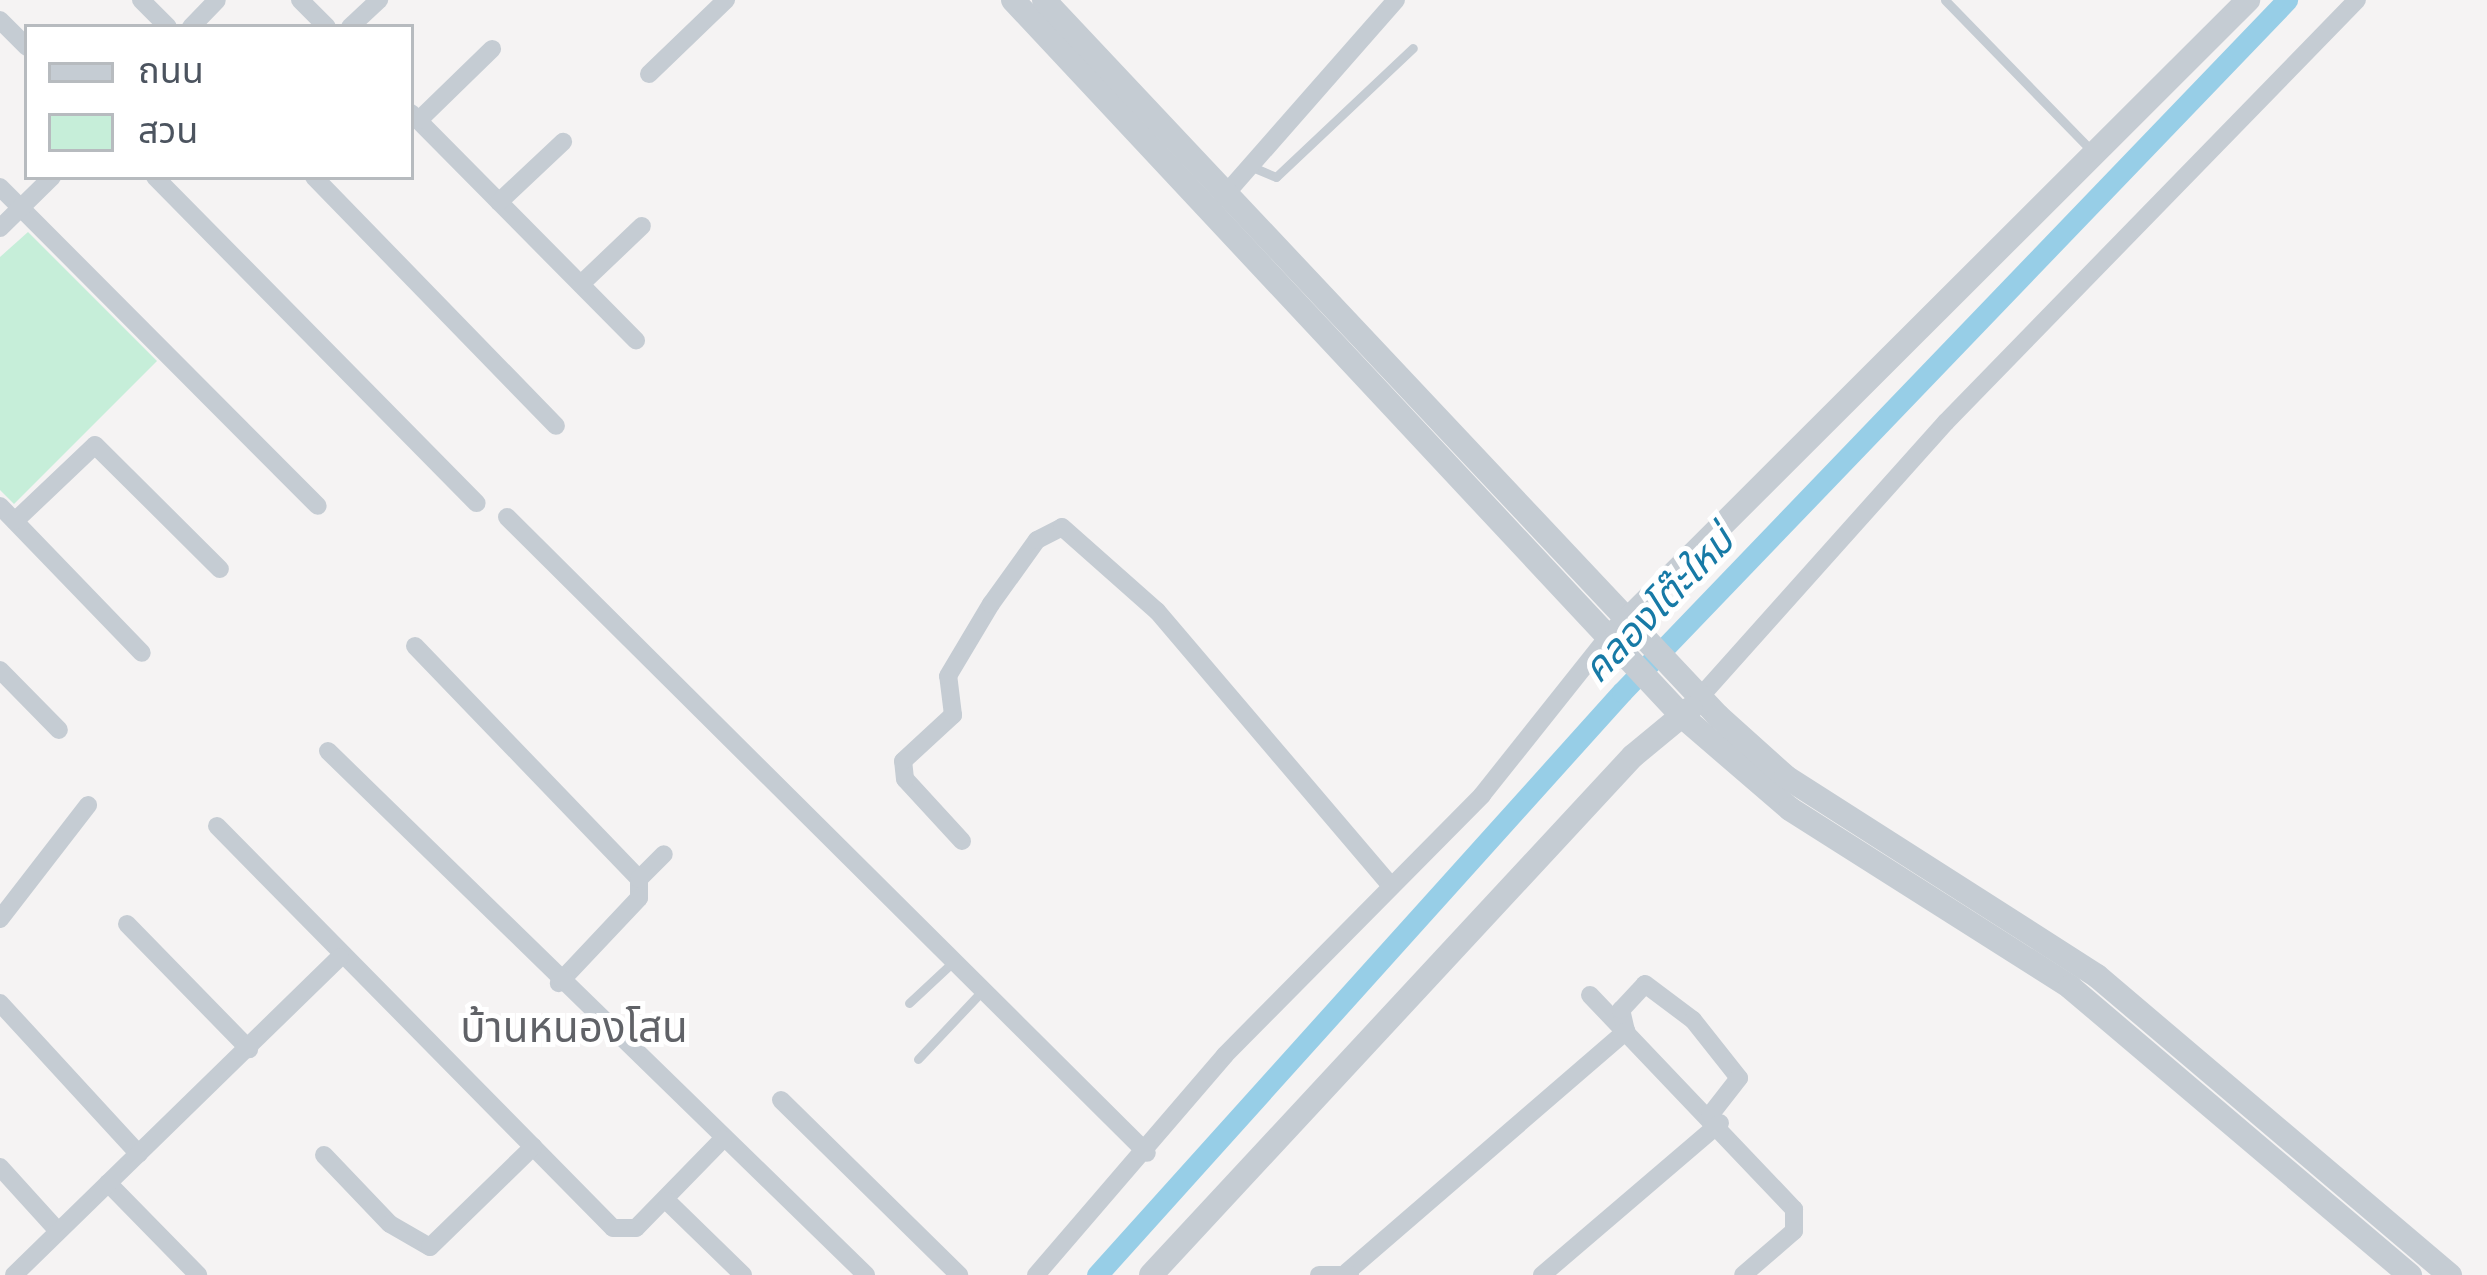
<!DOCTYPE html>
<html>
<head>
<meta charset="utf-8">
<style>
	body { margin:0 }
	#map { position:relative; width:2487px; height:1275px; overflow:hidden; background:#f5f3f3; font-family:"Exo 2","Noto Sans Thai",sans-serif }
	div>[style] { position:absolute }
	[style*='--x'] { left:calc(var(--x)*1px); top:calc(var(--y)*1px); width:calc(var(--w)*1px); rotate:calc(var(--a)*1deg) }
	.green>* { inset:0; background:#c6eed9 }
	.canal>* { height:21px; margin:-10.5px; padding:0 10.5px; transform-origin:10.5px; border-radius:10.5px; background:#97cee7 }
	.service>* { height:9px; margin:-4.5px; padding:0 4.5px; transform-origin:4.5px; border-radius:4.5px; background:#c5ccd3 }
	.minor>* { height:18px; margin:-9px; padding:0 9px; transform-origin:9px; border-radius:9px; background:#c5ccd3 }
	.tertiary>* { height:24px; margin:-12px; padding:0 12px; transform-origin:12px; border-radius:12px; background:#c5ccd3 }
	span { translate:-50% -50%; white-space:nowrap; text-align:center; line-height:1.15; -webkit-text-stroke:10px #fff; paint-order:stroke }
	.water-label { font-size:39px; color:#177aa6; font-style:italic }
	.quarter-label { font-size:42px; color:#606267 }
	.legend { position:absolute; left:24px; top:24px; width:390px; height:156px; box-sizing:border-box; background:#fff; border:3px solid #b7bbbf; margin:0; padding:15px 21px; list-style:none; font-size:36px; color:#4c545f }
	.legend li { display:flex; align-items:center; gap:24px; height:60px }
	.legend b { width:60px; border:3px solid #b7bbbf }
</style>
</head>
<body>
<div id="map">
	<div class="green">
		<i style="clip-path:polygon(28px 232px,157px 361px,14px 504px,0 490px,0 257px)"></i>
	</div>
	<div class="canal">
		<i style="--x:1097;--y:1275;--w:785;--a:-48"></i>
		<i style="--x:1622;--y:692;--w:960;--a:-46.14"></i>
	</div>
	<div class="service">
		<i style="--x:1945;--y:0;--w:212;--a:45.8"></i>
		<i style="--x:1250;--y:166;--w:28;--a:23"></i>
		<i style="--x:1276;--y:177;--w:188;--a:-43.3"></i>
		<i style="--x:909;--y:1003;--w:62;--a:-43"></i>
		<i style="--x:918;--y:1059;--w:96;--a:-46.7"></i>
	</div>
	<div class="minor">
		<i style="--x:141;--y:0;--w:38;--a:45"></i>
		<i style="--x:300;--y:0;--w:38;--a:45"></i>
		<i style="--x:0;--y:20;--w:38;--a:45"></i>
		<i style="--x:191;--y:27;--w:37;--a:-46"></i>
		<i style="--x:350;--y:27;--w:40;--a:-43"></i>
		<i style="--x:649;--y:74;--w:107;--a:-43.9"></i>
		<i style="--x:411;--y:113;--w:320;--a:45.3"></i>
		<i style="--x:419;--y:120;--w:102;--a:-44.2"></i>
		<i style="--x:155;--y:177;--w:458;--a:45.4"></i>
		<i style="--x:314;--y:177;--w:347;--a:45.8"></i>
		<i style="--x:0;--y:187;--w:450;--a:45.1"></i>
		<i style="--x:1223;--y:197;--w:262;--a:-48.7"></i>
		<i style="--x:499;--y:202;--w:88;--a:-43.2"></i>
		<i style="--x:0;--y:228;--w:73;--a:-44.4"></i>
		<i style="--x:581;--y:284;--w:84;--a:-43.6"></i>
		<i style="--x:0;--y:506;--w:204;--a:46"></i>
		<i style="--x:507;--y:517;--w:902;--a:44.82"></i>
		<i style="--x:15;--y:521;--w:110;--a:-43.5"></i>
		<i style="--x:95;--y:445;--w:176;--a:44.8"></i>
		<i style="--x:415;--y:646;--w:323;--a:46.1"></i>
		<i style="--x:639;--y:879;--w:19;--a:90"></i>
		<i style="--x:639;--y:898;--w:117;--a:133.3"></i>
		<i style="--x:0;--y:670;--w:84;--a:45.5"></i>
		<i style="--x:1700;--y:697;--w:369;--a:-48.2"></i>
		<i style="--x:1946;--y:422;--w:589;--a:-45.76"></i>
		<i style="--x:328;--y:751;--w:751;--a:44.24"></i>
		<i style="--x:217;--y:826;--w:564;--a:45.43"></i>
		<i style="--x:613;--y:1228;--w:23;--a:0"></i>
		<i style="--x:636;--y:1228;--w:124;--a:-45.7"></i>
		<i style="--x:962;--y:841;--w:84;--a:-132.6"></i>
		<i style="--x:905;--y:779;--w:18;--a:-96"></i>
		<i style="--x:903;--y:761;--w:68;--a:-42.6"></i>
		<i style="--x:953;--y:715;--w:39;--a:-97"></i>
		<i style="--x:948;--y:676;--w:84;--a:-59.2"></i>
		<i style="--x:991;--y:604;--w:79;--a:-54.3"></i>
		<i style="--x:1037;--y:540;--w:28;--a:-27"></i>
		<i style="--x:1062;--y:527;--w:127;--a:41.5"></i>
		<i style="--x:1157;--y:611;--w:361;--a:49.6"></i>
		<i style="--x:639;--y:879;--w:35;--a:-45"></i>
		<i style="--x:0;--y:919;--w:144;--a:-52.3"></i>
		<i style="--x:127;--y:924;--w:175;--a:45.7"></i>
		<i style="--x:1590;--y:995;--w:296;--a:46.4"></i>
		<i style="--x:1794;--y:1209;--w:22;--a:90"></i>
		<i style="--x:1794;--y:1231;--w:67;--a:139.2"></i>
		<i style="--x:0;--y:1003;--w:205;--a:47.4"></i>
		<i style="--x:1626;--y:1031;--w:22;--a:-103"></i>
		<i style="--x:1621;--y:1010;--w:35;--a:-47"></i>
		<i style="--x:1645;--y:984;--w:60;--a:36.9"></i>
		<i style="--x:1693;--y:1020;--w:74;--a:51.6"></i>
		<i style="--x:1739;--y:1078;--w:46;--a:127.9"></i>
		<i style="--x:781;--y:1100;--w:250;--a:44.5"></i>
		<i style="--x:324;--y:1155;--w:95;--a:46.3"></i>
		<i style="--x:390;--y:1224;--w:46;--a:29.9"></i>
		<i style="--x:430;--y:1247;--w:144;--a:-44.2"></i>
		<i style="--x:0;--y:1167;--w:86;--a:47.8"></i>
		<i style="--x:108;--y:1183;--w:129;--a:45.6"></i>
		<i style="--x:667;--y:1201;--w:106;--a:44.2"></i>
		<i style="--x:1347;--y:1272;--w:369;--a:-40.8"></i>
		<i style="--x:14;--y:1275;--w:455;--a:-44.3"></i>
		<i style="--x:1036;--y:1275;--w:290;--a:-49.3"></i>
		<i style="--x:1225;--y:1055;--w:366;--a:-45.3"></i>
		<i style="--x:1482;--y:795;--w:206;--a:-51.5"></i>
		<i style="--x:1319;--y:1275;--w:31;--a:0"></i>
		<i style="--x:1542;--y:1275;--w:234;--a:-40.5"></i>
	</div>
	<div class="tertiary">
		<i style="--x:1013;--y:0;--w:981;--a:46.94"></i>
		<i style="--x:1683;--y:717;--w:141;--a:40.7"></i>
		<i style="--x:1790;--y:809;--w:332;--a:32.4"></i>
		<i style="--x:2070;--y:987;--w:446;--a:40.3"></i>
		<i style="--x:1044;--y:0;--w:983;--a:46.73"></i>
		<i style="--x:1718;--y:716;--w:91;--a:41.9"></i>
		<i style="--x:1786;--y:777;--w:369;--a:32.6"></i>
		<i style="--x:2097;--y:976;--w:463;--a:40.3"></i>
		<i style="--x:1617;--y:630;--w:892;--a:-44.95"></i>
		<i style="--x:1151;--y:1275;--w:708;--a:-47.12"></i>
		<i style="--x:1633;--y:756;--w:75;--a:-39.6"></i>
	</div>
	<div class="water-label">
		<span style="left:1657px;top:604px;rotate:-46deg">คลองโต๊ะใหม่</span>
	</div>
	<div class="quarter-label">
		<span style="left:574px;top:1025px">บ้านหนองโสน</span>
	</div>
	<ul class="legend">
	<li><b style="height:15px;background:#c5ccd3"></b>ถนน</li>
	<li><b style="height:33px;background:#c6eed9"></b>สวน</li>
	</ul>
</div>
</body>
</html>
